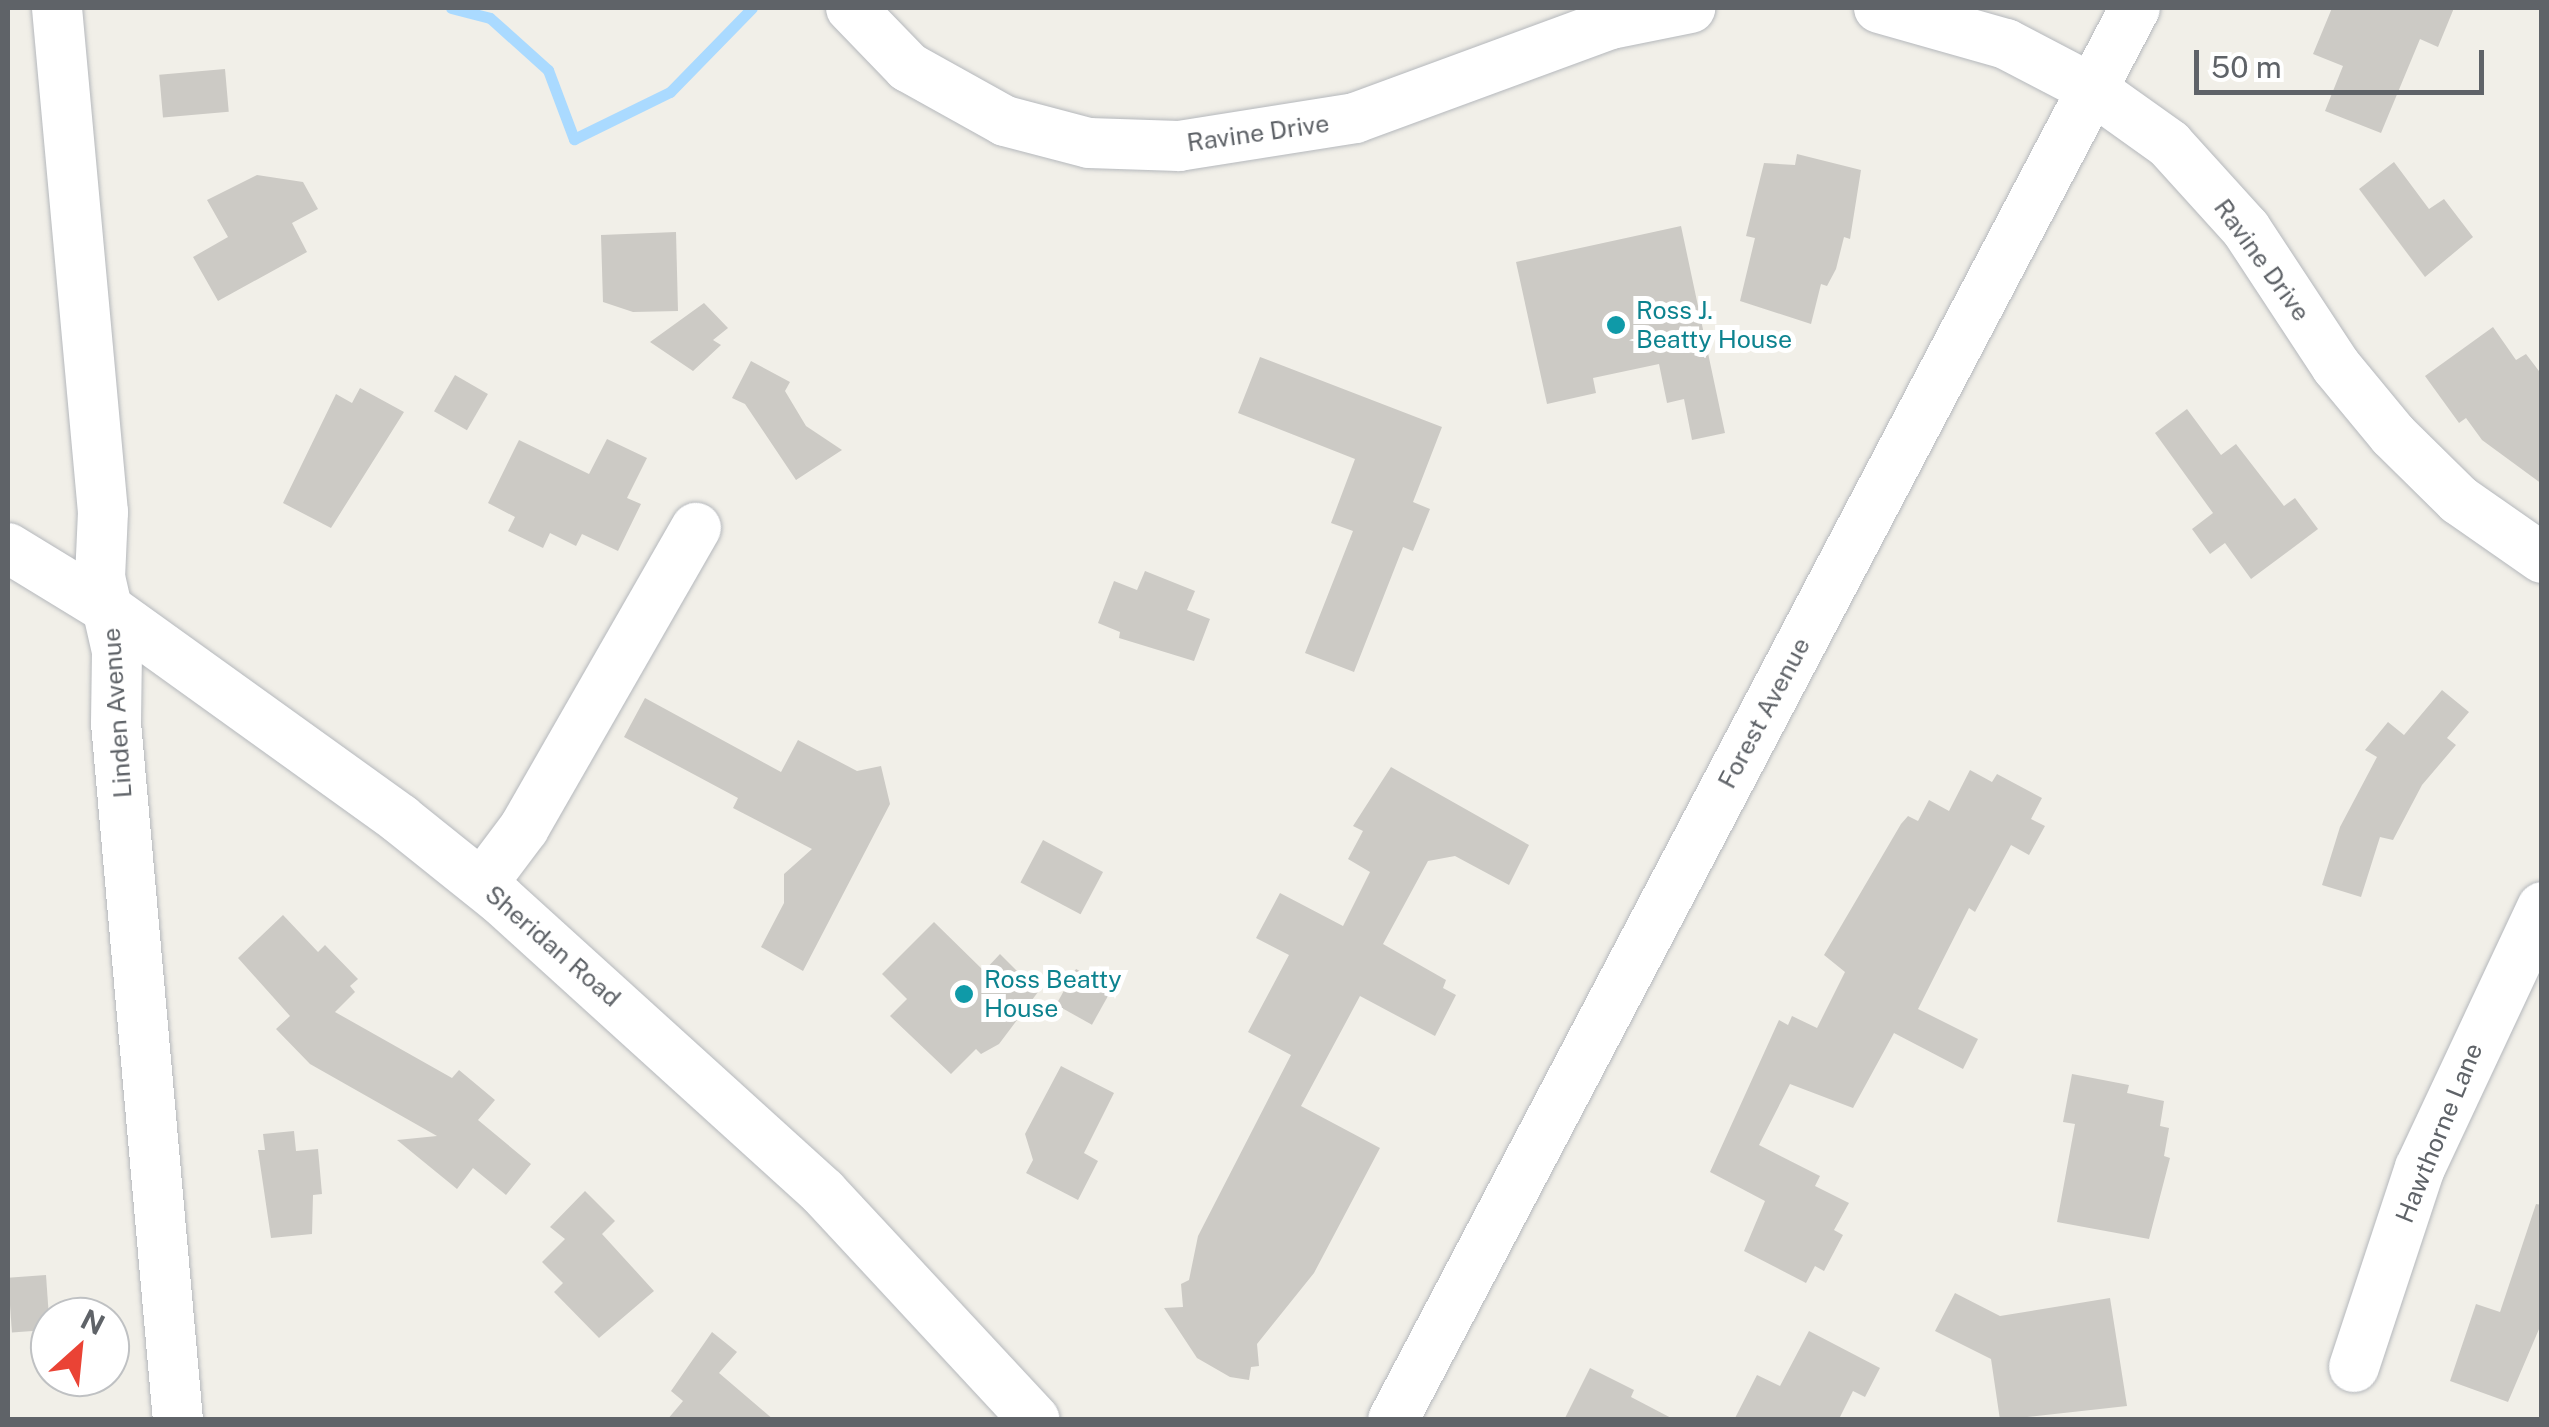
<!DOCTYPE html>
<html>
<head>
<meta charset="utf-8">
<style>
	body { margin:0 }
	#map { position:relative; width:2549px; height:1427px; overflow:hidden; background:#f1efe8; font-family:"Public Sans",sans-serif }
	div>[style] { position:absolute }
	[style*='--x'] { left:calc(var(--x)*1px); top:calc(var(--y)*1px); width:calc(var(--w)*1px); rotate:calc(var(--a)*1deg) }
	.stream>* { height:11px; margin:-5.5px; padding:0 5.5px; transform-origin:5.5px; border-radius:5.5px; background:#aadaff }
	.building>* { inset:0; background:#cccac5; transform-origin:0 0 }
	.roads { filter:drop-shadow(0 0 2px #b5b8bc) drop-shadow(0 0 2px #b5b8bc) }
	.minor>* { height:50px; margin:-25px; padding:0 25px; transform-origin:25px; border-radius:25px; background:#fff }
	.dots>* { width:28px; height:28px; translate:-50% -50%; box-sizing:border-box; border:5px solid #fff; border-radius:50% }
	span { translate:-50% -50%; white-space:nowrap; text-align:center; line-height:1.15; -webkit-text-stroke:10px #fff; paint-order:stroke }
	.street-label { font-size:25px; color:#5f6368 }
	.culture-label { font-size:25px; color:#0d838f }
	.left { translate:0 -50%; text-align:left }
	.frame { position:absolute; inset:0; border:10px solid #5f6368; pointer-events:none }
	.north { position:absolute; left:30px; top:1297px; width:100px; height:100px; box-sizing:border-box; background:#fff; border:2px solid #bfc1c3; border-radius:50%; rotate:27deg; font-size:28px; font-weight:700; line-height:40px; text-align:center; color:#5f6368 }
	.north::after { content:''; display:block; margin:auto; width:35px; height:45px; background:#ea4335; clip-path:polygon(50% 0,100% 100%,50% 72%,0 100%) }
	.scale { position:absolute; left:2194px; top:50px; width:290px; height:45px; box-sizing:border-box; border:5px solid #5f6368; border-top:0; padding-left:12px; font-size:30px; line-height:35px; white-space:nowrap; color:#5f6368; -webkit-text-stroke:8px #fff; paint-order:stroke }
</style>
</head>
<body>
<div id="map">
	<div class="stream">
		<i style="--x:451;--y:8;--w:40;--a:14.4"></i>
		<i style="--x:490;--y:18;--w:78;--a:41.9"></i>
		<i style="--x:548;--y:70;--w:74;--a:69.4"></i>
		<i style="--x:574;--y:139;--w:107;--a:-26.1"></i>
		<i style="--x:670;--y:92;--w:117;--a:-45.7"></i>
	</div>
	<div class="building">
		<i style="clip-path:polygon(2332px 8px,2454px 8px,2438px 47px,2420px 39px,2381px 133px,2325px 111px,2343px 66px,2313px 54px)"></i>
		<i style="left:225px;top:69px;width:43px;height:66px;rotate:85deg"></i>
		<i style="clip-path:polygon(1797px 154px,1861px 170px,1850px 239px,1844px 237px,1836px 269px,1827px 286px,1821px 284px,1811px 324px,1740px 301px,1755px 238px,1746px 236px,1764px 163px,1795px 165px)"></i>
		<i style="clip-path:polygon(2394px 162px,2429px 209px,2444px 199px,2473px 237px,2425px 277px,2359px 189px)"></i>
		<i style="clip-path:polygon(257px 175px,303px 182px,318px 209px,292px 223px,307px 252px,218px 301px,193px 257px,228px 237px,207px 200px)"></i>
		<i style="clip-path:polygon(1681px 226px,1725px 433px,1692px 440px,1684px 399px,1667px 403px,1659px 364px,1593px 378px,1596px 393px,1547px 404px,1516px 262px)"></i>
		<i style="clip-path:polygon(676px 232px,678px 311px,633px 312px,603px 302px,601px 235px)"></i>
		<i style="clip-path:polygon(704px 303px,728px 328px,713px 340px,721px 345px,693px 371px,650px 342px)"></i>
		<i style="clip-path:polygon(2493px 327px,2516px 360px,2526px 354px,2542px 375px,2542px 484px,2482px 440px,2466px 418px,2459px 423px,2425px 376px)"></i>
		<i style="clip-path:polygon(1260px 357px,1442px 427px,1413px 502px,1430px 509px,1413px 551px,1403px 547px,1354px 672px,1305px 653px,1353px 531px,1331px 523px,1355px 459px,1238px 413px)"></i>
		<i style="clip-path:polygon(751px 361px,790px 382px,785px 391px,806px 426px,842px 450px,796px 480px,745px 404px,732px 398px)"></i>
		<i style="left:455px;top:375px;width:38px;height:42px;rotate:30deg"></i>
		<i style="clip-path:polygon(360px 388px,404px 412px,331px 528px,283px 503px,336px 394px,352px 403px)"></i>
		<i style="clip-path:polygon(2187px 409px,2221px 455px,2236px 444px,2284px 506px,2295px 498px,2318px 529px,2251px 579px,2225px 543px,2210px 554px,2192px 529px,2213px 513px,2155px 433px)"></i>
		<i style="clip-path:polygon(607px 439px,647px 458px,627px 498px,641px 504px,618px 551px,582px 534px,576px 546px,550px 533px,543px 548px,508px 531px,515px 517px,488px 503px,519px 440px,589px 474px)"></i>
		<i style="clip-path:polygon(1145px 571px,1195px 591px,1187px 610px,1210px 619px,1194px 661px,1119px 638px,1120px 632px,1098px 623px,1114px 581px,1137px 590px)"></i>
		<i style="clip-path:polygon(2442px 690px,2469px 712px,2447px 738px,2456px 745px,2422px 785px,2393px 840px,2380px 837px,2361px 897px,2322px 885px,2340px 827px,2377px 757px,2365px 750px,2388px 722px,2404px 735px)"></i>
		<i style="clip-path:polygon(645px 698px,781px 772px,798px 740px,857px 771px,881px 766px,890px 804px,803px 971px,761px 947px,784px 903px,784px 874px,812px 849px,733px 808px,738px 798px,624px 737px)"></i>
		<i style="clip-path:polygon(1391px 767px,1529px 845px,1509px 885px,1455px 856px,1428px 861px,1383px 944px,1446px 980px,1443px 988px,1456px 995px,1435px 1036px,1360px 996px,1301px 1106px,1380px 1148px,1314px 1273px,1257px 1344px,1259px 1366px,1251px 1367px,1249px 1380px,1230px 1377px,1197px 1358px,1164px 1308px,1183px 1307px,1181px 1284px,1189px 1280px,1198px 1236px,1291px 1055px,1248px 1032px,1289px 955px,1256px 938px,1280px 893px,1343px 926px,1370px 872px,1348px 859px,1363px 831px,1353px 826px)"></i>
		<i style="clip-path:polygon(1970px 770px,1992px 782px,1997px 774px,2042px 798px,2031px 819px,2045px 826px,2029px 855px,2011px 845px,1975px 912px,1969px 908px,1918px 1009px,1978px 1039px,1963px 1069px,1894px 1033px,1853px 1108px,1790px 1084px,1759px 1145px,1820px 1176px,1815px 1186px,1849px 1203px,1834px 1230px,1843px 1235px,1824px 1271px,1815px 1266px,1806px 1283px,1744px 1251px,1765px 1201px,1710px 1172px,1779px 1020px,1788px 1025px,1792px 1016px,1817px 1028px,1845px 972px,1824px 955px,1901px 824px,1908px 816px,1918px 821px,1929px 800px,1949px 811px)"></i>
		<i style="left:1043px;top:840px;width:68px;height:48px;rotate:28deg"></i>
		<i style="clip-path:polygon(283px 915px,318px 952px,325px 945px,358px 979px,350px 986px,355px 992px,335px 1012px,452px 1078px,459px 1070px,495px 1100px,478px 1120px,531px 1164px,506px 1195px,473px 1168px,457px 1189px,397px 1140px,437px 1136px,310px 1064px,276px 1029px,290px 1016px,238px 958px)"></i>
		<i style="clip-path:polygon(934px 922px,984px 971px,1000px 954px,1038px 992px,999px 1044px,981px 1054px,976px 1049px,951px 1074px,890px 1016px,907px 999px,882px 974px)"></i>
		<i style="left:1076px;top:969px;width:41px;height:41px;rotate:29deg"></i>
		<i style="clip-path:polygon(1061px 1066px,1114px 1093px,1084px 1153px,1098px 1161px,1078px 1200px,1026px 1173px,1033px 1160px,1025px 1134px)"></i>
		<i style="clip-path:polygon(2072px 1074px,2129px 1085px,2127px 1093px,2164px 1101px,2160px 1126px,2169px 1128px,2164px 1156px,2170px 1158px,2149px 1239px,2057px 1222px,2075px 1124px,2063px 1122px)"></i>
		<i style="clip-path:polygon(294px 1131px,296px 1151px,318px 1149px,322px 1194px,313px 1195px,312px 1234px,271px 1238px,258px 1150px,265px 1150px,263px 1134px)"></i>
		<i style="clip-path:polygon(585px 1191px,615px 1221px,602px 1234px,654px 1291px,599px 1338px,554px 1292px,563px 1283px,542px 1262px,565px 1239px,550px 1227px)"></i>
		<i style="clip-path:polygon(2536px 1204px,2542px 1205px,2542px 1322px,2508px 1402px,2450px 1381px,2476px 1304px,2500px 1312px)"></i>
		<i style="left:46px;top:1275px;width:55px;height:38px;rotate:86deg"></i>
		<i style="clip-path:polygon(1955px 1293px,2000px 1316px,2110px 1298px,2127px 1406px,2000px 1420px,1991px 1359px,1935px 1331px)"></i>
		<i style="clip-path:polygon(1809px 1331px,1880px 1368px,1865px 1397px,1853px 1391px,1840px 1417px,1845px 1420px,1734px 1420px,1757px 1375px,1780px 1386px)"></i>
		<i style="clip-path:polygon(712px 1332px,737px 1352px,719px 1373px,774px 1420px,667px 1420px,683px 1401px,671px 1391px)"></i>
		<i style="clip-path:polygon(1590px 1368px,1634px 1390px,1631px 1397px,1675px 1420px,1564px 1420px)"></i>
	</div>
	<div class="roads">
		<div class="minor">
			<i style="--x:57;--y:8;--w:506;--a:84.79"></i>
			<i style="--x:103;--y:512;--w:65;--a:92.6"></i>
			<i style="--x:100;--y:577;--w:76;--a:77.1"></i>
			<i style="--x:117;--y:651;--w:72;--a:90.8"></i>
			<i style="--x:116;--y:723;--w:700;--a:84.92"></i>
			<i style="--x:851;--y:8;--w:82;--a:46"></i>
			<i style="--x:908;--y:67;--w:111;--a:29.1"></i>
			<i style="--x:1005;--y:121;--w:87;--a:14.7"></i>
			<i style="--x:1089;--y:143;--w:90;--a:1.9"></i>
			<i style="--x:1179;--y:146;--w:178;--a:-9"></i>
			<i style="--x:1355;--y:118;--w:273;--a:-20.2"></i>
			<i style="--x:1611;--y:24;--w:81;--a:-11.4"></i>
			<i style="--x:1879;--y:8;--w:132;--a:15.8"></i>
			<i style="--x:2006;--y:44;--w:97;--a:27.6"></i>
			<i style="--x:2092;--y:89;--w:95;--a:35.5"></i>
			<i style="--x:2169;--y:144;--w:115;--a:47.8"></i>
			<i style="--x:2246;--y:229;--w:164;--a:56.7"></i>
			<i style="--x:2336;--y:366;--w:89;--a:50.4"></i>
			<i style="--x:2393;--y:435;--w:93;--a:44.6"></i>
			<i style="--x:2459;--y:500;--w:101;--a:34.9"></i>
			<i style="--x:8;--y:548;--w:117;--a:31.4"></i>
			<i style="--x:108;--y:609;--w:360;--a:35.7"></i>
			<i style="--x:400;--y:819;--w:128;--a:38.7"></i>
			<i style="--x:500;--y:899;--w:436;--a:42.2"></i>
			<i style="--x:823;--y:1192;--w:311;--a:47.1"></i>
			<i style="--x:482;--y:884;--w:70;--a:-53.1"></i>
			<i style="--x:524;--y:828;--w:346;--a:-60.2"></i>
			<i style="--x:2354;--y:1367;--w:210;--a:-71.7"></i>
			<i style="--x:2420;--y:1168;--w:288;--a:-64.9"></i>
			<i style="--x:1393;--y:1420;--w:1595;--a:-62.28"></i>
		</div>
	</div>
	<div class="dots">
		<i style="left:1616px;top:325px;background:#0f9aa8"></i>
		<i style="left:964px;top:994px;background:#0f9aa8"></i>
	</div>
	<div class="street-label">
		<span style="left:1258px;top:133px;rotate:-8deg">Ravine Drive</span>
		<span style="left:2262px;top:260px;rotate:54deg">Ravine Drive</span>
		<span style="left:117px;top:713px;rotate:-94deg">Linden Avenue</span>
		<span style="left:1764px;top:713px;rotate:-62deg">Forest Avenue</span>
		<span style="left:553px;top:946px;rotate:41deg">Sheridan Road</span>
		<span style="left:2439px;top:1133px;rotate:-68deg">Hawthorne Lane</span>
	</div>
	<div class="culture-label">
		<span class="left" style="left:1636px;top:325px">Ross J.<br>Beatty House</span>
		<span class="left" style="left:984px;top:994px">Ross Beatty<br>House</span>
	</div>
	<div class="frame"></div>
	<div class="north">N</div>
	<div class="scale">50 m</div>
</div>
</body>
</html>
